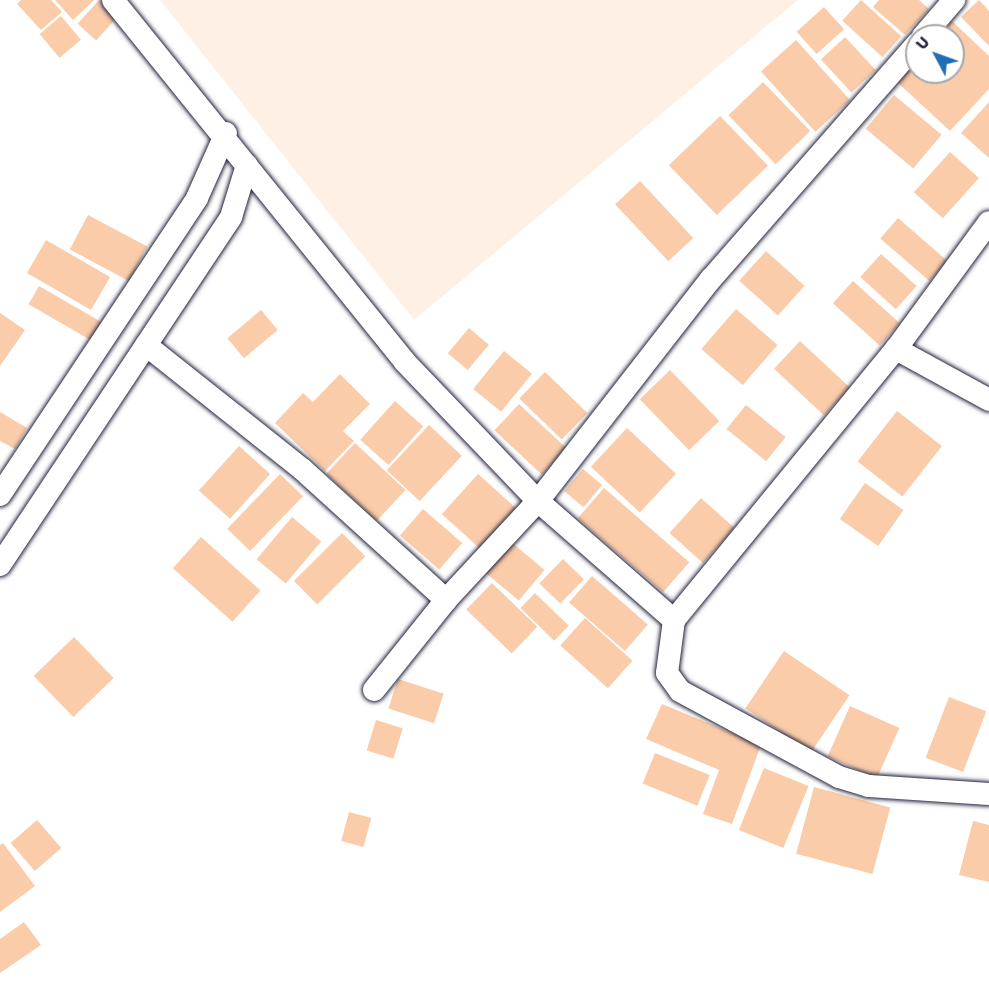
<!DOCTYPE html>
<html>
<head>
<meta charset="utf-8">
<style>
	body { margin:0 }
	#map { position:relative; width:989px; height:994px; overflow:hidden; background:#fff; font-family:"Shantell Sans",sans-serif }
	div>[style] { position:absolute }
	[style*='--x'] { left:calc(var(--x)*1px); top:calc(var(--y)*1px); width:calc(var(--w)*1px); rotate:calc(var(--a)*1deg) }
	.built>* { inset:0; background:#fef0e5 }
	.building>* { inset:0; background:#facca9; transform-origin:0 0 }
	.roads { filter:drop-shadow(0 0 2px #22223b) drop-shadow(0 0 2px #22223b) }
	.street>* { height:22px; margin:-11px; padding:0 11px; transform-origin:11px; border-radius:11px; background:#fff }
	span { translate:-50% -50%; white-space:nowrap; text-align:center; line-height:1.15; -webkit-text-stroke:4.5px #fff; paint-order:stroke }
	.north { position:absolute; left:905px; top:24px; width:60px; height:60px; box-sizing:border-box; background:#fff; border:2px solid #a7a7b1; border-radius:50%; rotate:311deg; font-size:16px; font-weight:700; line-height:24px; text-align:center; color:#22223b }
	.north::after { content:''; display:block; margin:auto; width:21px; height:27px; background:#1f6fb2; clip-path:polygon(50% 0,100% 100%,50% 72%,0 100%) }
</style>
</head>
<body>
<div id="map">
	<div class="built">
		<i style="clip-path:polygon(160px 0,798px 0,414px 320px)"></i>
	</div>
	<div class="building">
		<i style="clip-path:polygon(21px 0,51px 0,62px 12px,41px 30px,17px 4px)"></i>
		<i style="clip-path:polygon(55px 0,94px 0,73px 20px)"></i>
		<i style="left:99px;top:0;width:25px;height:32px;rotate:42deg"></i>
		<i style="left:861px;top:0;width:54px;height:28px;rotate:42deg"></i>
		<i style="clip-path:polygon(879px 0,919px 0,929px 9px,905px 35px,873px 7px)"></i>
		<i style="clip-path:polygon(979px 0,989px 11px,989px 46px,961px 17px)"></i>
		<i style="left:824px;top:7px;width:30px;height:37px;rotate:48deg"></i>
		<i style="left:61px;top:16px;width:31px;height:28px;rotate:50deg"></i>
		<i style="clip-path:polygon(952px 21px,989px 56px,989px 89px,950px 131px,896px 81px,917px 58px,917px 72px,953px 72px,953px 36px,938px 36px)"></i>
		<i style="left:845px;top:37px;width:45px;height:33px;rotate:47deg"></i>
		<i style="left:796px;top:40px;width:81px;height:47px;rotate:48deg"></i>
		<i style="left:763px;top:82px;width:68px;height:48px;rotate:46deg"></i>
		<i style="left:894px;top:95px;width:62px;height:44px;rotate:40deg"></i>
		<i style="clip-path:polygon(989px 102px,989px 158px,961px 133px)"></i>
		<i style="left:720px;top:116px;width:69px;height:71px;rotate:46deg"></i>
		<i style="left:950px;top:152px;width:39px;height:54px;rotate:42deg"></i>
		<i style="left:640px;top:181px;width:78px;height:34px;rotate:47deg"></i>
		<i style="left:88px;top:215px;width:67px;height:39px;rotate:28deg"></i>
		<i style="left:898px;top:218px;width:65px;height:27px;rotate:41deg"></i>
		<i style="left:46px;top:240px;width:74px;height:38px;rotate:30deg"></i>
		<i style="left:766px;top:251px;width:52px;height:40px;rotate:42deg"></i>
		<i style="left:881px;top:254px;width:48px;height:31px;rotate:42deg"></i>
		<i style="left:853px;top:281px;width:63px;height:30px;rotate:42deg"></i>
		<i style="left:39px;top:286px;width:77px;height:21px;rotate:30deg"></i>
		<i style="left:736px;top:309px;width:55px;height:53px;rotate:41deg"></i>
		<i style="left:261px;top:310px;width:26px;height:44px;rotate:50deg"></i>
		<i style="clip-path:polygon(0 313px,25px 330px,0 366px)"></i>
		<i style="left:469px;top:328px;width:26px;height:33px;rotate:40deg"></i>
		<i style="left:800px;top:341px;width:68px;height:38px;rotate:43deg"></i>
		<i style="left:504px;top:351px;width:36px;height:49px;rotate:39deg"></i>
		<i style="left:670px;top:370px;width:71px;height:42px;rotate:46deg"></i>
		<i style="left:545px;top:372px;width:59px;height:37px;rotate:44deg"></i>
		<i style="clip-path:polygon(340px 374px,370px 404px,343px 431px,354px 441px,325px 471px,275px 423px,303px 393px,313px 402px)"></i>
		<i style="left:395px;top:401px;width:38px;height:52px;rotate:42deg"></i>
		<i style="left:519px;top:404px;width:65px;height:36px;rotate:43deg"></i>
		<i style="left:746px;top:405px;width:51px;height:31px;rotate:39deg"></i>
		<i style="left:897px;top:411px;width:57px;height:64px;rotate:38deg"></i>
		<i style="clip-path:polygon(0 412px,27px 428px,15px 449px,0 441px)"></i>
		<i style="left:429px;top:425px;width:45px;height:62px;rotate:43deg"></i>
		<i style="left:627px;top:428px;width:67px;height:53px;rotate:43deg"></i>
		<i style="left:355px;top:443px;width:69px;height:42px;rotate:43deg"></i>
		<i style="left:239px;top:446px;width:42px;height:60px;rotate:42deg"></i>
		<i style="left:583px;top:469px;width:25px;height:29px;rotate:40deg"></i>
		<i style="left:280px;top:474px;width:32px;height:76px;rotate:44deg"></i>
		<i style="left:478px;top:474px;width:51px;height:54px;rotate:42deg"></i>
		<i style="left:865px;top:483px;width:47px;height:44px;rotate:35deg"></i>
		<i style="left:604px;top:488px;width:113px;height:40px;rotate:41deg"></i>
		<i style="left:701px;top:498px;width:45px;height:47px;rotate:42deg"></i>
		<i style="left:423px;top:509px;width:52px;height:35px;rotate:41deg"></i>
		<i style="left:292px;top:517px;width:38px;height:55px;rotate:40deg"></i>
		<i style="left:342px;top:533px;width:33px;height:68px;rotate:45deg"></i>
		<i style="left:201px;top:537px;width:80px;height:42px;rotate:42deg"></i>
		<i style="left:510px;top:541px;width:45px;height:40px;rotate:40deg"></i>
		<i style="left:563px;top:559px;width:29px;height:34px;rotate:44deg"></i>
		<i style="left:592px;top:576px;width:74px;height:35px;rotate:41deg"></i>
		<i style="left:492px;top:583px;width:63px;height:37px;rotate:44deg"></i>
		<i style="left:535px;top:593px;width:47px;height:21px;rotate:44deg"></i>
		<i style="left:585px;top:618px;width:64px;height:37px;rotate:42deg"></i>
		<i style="left:74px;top:637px;width:57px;height:56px;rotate:46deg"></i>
		<i style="left:784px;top:651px;width:79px;height:69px;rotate:34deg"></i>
		<i style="left:398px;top:679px;width:48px;height:31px;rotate:18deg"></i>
		<i style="left:949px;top:697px;width:40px;height:65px;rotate:21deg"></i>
		<i style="clip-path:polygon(662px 704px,761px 745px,732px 824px,703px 814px,719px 770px,646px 739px)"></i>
		<i style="left:850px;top:706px;width:54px;height:55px;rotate:24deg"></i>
		<i style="left:376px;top:720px;width:28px;height:32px;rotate:17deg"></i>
		<i style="left:655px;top:753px;width:59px;height:33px;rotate:22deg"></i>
		<i style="left:764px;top:768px;width:48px;height:67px;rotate:22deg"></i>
		<i style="left:814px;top:787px;width:79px;height:69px;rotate:15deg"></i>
		<i style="left:349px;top:812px;width:23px;height:30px;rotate:15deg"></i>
		<i style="left:37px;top:820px;width:37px;height:35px;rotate:49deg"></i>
		<i style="clip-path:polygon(973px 821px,989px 825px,989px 882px,959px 875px)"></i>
		<i style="clip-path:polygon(3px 843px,35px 886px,0 912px,0 845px)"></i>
		<i style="clip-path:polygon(24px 922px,41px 945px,0 973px,0 939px)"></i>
	</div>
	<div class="roads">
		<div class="street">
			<i style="--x:113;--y:0;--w:465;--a:51.1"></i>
			<i style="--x:405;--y:362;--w:192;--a:46.3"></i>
			<i style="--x:538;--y:501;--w:181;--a:41.2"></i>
			<i style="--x:674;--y:620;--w:53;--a:97.5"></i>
			<i style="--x:667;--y:673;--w:22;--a:54"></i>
			<i style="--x:680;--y:691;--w:181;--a:28.4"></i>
			<i style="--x:839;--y:777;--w:31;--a:17"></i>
			<i style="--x:869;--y:786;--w:120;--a:3.8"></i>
			<i style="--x:923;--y:36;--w:48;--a:-49.3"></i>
			<i style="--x:146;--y:345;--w:199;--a:38.5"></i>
			<i style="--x:302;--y:469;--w:195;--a:42.3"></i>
			<i style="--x:896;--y:349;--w:106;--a:28.7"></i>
			<i style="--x:0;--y:495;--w:356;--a:-56.4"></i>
			<i style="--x:197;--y:198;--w:71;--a:-66"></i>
			<i style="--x:0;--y:565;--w:418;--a:-56.4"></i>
			<i style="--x:231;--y:217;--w:54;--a:-72.9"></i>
			<i style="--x:674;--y:620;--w:350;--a:-50.7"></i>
			<i style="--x:896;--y:349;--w:157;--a:-53.8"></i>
			<i style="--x:374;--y:690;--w:115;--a:-51.3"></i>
			<i style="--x:446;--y:600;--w:135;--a:-47.1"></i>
			<i style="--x:538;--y:501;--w:281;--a:-52.1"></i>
			<i style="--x:711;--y:279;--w:313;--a:-48.8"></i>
		</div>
	</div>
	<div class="north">U</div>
</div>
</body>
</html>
